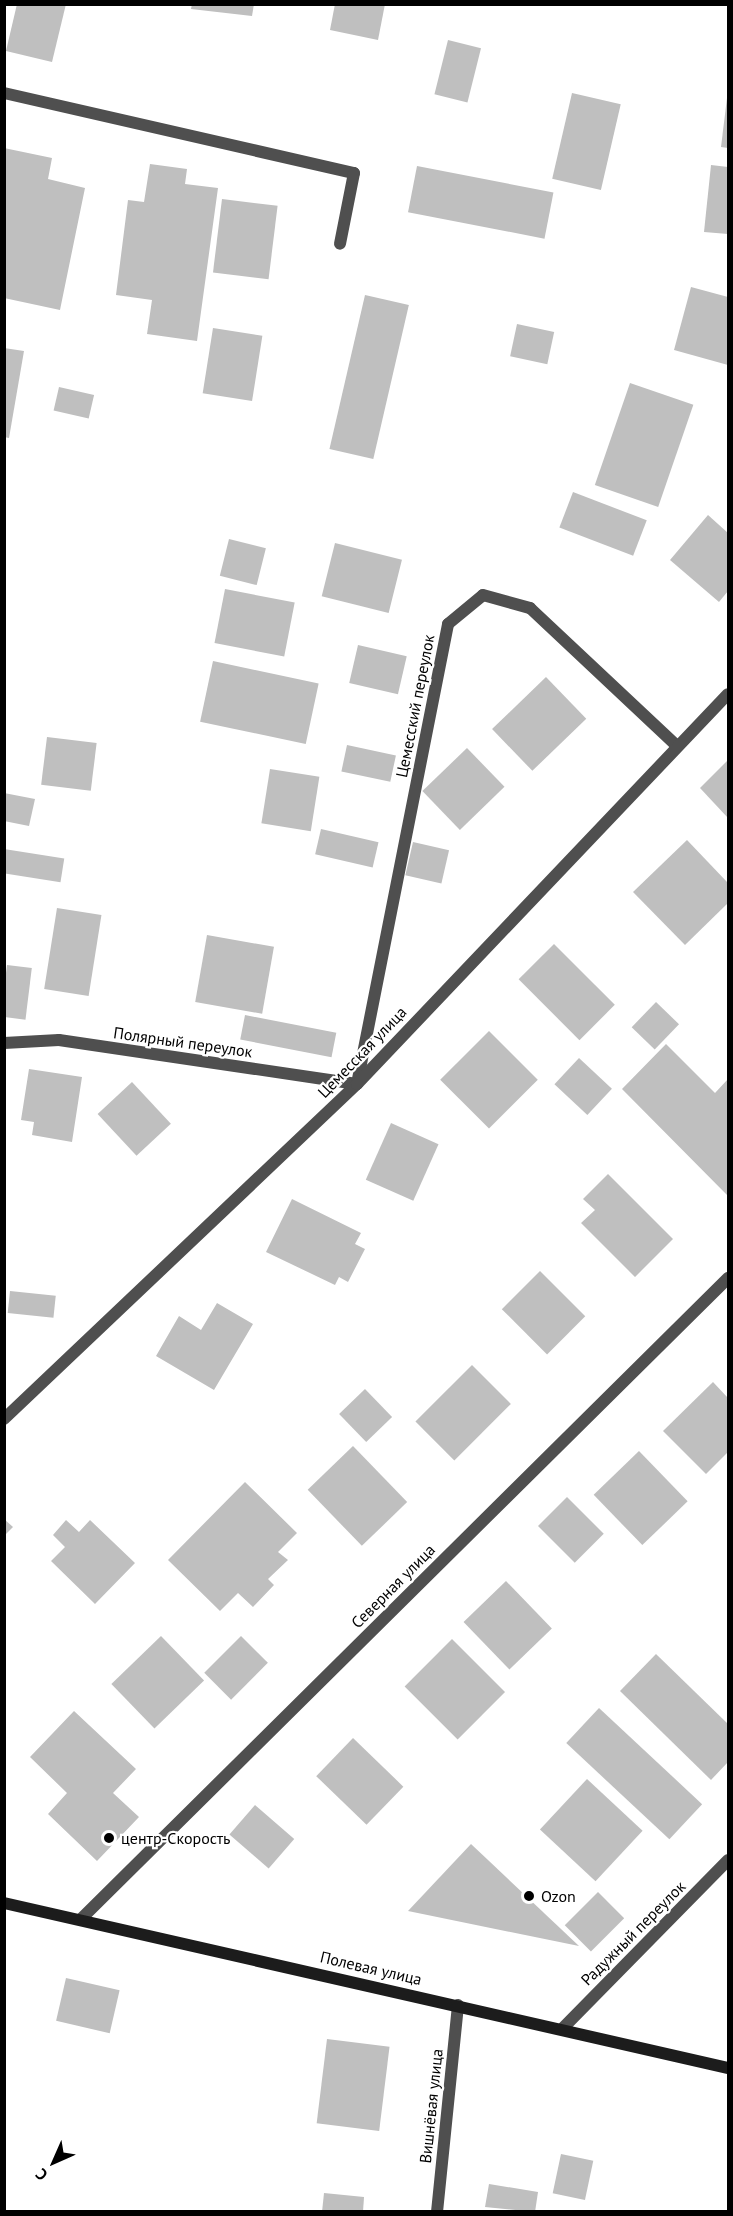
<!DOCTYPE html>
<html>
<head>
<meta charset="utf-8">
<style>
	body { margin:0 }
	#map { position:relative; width:733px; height:2216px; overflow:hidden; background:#fff; font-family:"PT Sans",sans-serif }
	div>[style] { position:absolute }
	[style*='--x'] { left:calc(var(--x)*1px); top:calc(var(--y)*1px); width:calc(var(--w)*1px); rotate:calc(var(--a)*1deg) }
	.building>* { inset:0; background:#bfbfbf; transform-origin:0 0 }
	.service>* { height:12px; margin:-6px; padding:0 6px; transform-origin:6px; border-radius:6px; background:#4f4f4f }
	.minor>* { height:12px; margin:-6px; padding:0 6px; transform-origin:6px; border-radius:6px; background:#4f4f4f }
	.secondary>* { height:12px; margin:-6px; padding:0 6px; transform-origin:6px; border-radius:6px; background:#1c1c1c }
	.dots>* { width:16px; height:16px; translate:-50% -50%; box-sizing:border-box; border:3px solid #fff; border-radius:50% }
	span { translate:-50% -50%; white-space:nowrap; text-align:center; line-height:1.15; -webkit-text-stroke:4.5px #fff; paint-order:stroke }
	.street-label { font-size:16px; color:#000 }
	.poi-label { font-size:16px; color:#000 }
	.left { translate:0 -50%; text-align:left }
	.frame { position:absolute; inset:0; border:6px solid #000; pointer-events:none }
	.north { position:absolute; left:24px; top:2132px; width:60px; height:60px; -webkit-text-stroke:4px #fff; paint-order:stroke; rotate:225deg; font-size:16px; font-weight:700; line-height:24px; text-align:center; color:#000 }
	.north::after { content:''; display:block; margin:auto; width:21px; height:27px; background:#000; clip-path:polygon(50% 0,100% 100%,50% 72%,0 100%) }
</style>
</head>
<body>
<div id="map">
	<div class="building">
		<i style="clip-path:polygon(17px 4px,66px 4px,52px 62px,6px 51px)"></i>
		<i style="clip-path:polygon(192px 4px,254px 4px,252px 16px,191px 9px)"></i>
		<i style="clip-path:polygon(335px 4px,385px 4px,378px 40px,330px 30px)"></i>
		<i style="left:448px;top:40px;width:34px;height:56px;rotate:14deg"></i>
		<i style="left:572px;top:93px;width:50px;height:88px;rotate:13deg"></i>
		<i style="clip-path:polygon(727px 98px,728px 98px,728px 148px,721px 147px)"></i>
		<i style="clip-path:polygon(4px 148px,52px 158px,48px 179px,85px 188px,60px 310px,4px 298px)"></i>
		<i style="clip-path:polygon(150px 164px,187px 169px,185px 184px,218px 188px,197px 341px,147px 334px,152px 300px,116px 295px,128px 200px,144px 202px)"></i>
		<i style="clip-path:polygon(711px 165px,728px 167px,728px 234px,704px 232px)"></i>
		<i style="left:417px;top:166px;width:139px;height:47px;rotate:11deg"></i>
		<i style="left:222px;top:199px;width:56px;height:74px;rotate:7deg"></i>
		<i style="clip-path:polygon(691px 287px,728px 297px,728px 365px,674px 350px)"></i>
		<i style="left:365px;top:295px;width:45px;height:158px;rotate:13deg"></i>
		<i style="left:517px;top:324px;width:38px;height:33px;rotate:12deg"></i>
		<i style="left:213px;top:328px;width:50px;height:66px;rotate:9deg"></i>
		<i style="clip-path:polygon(4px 348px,24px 351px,9px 438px,4px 437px)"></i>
		<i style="left:630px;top:383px;width:67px;height:108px;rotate:19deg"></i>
		<i style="left:59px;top:387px;width:36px;height:24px;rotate:13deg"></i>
		<i style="left:573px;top:492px;width:79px;height:38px;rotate:21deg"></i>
		<i style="clip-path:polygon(708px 515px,728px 533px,728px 591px,719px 602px,670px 560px)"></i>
		<i style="left:229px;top:539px;width:38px;height:38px;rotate:14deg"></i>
		<i style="left:335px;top:543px;width:69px;height:55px;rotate:14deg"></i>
		<i style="left:225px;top:589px;width:71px;height:55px;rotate:11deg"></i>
		<i style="left:358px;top:645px;width:50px;height:39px;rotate:13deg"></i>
		<i style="left:213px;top:661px;width:108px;height:62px;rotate:12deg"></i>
		<i style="left:546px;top:677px;width:58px;height:75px;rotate:46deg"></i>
		<i style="left:47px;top:737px;width:50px;height:48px;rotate:7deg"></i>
		<i style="left:347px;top:745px;width:50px;height:27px;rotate:12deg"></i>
		<i style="left:467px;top:748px;width:54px;height:62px;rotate:46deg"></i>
		<i style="clip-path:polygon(728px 760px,728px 818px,700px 788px)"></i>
		<i style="left:270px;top:769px;width:50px;height:55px;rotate:9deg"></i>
		<i style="clip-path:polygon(4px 793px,35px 799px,29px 826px,4px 821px)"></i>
		<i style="left:321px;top:829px;width:59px;height:26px;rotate:13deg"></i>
		<i style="clip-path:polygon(687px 840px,728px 883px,728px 903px,685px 945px,633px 892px)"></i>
		<i style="left:413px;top:842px;width:37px;height:34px;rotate:13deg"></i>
		<i style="left:4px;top:849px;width:61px;height:24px;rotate:9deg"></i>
		<i style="left:57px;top:908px;width:45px;height:82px;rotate:9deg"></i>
		<i style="left:207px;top:935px;width:68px;height:68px;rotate:10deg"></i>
		<i style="left:554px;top:944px;width:86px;height:50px;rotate:45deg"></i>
		<i style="left:7px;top:965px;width:25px;height:52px;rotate:7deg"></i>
		<i style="left:656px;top:1002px;width:32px;height:35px;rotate:44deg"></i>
		<i style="left:245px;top:1015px;width:93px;height:25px;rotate:11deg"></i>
		<i style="left:489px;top:1031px;width:69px;height:69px;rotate:45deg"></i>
		<i style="clip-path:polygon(666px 1044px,715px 1093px,728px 1079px,728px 1196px,622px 1089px)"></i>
		<i style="left:579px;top:1058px;width:45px;height:36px;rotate:43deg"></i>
		<i style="clip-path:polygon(29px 1069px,82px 1077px,72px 1142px,32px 1135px,34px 1122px,21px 1120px)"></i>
		<i style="left:132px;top:1082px;width:57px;height:47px;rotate:47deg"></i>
		<i style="left:391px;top:1123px;width:52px;height:62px;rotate:24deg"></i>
		<i style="clip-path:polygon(608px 1174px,673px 1239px,635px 1277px,581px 1223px,595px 1210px,583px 1199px)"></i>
		<i style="clip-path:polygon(292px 1199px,361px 1233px,355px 1244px,365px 1249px,348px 1282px,339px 1277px,335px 1285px,266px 1252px)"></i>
		<i style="left:540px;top:1271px;width:64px;height:54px;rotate:45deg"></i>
		<i style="left:10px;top:1291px;width:46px;height:22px;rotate:6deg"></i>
		<i style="clip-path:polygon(217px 1303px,253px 1324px,214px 1390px,156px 1356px,179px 1316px,201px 1330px)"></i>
		<i style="left:472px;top:1365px;width:55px;height:80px;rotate:45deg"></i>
		<i style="clip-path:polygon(713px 1382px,728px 1398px,728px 1452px,706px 1474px,663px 1431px)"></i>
		<i style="left:365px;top:1389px;width:39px;height:36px;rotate:46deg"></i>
		<i style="left:353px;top:1446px;width:78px;height:63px;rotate:46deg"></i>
		<i style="left:639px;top:1451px;width:70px;height:63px;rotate:46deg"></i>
		<i style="clip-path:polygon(245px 1482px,297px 1533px,278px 1552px,288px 1560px,268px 1579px,274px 1585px,253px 1607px,238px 1593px,220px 1611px,168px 1560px)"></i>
		<i style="left:567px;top:1497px;width:52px;height:41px;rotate:45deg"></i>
		<i style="clip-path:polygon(4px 1519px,13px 1527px,4px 1536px)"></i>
		<i style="clip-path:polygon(66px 1520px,79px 1532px,90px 1520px,135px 1563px,95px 1604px,51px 1561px,65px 1547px,53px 1535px)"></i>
		<i style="left:506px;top:1581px;width:66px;height:59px;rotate:46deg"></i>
		<i style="left:161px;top:1636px;width:62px;height:69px;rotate:46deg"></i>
		<i style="left:241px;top:1636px;width:38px;height:52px;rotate:45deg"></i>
		<i style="left:452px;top:1639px;width:75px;height:67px;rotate:45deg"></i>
		<i style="clip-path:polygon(656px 1654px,728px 1724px,728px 1762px,711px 1780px,620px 1691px)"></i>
		<i style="left:599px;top:1708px;width:141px;height:48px;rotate:43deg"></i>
		<i style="clip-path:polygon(74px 1711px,136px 1769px,113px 1793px,139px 1817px,97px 1861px,48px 1814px,67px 1793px,30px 1757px)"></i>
		<i style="left:353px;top:1738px;width:70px;height:53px;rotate:44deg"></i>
		<i style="left:587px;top:1779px;width:76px;height:69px;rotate:43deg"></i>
		<i style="left:255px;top:1805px;width:52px;height:39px;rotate:41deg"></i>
		<i style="clip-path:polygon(471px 1844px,579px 1946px,408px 1911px)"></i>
		<i style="left:598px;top:1892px;width:37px;height:47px;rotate:45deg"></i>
		<i style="left:66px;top:1978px;width:55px;height:44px;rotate:13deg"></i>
		<i style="left:327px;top:2039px;width:63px;height:85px;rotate:7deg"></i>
		<i style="left:561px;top:2154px;width:33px;height:40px;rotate:12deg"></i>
		<i style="clip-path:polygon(489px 2184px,538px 2192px,535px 2212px,485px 2207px)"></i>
		<i style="clip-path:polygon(324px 2193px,364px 2197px,363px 2212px,322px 2212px)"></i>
	</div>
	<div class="service">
		<i style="--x:4;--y:93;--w:359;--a:12.9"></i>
		<i style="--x:354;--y:173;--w:72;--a:101.2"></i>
	</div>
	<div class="minor">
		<i style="--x:4;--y:1043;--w:55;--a:-3.1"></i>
		<i style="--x:59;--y:1040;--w:301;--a:8.4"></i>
		<i style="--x:357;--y:1084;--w:469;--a:-78.8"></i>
		<i style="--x:448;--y:624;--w:45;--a:-39.6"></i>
		<i style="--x:483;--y:595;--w:49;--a:15.5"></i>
		<i style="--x:530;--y:608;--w:200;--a:43.2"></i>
		<i style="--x:4;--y:1419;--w:487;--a:-43.5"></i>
		<i style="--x:357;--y:1084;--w:538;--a:-46.43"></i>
		<i style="--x:81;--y:1919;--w:911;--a:-44.73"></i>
		<i style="--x:562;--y:2029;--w:237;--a:-45.5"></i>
		<i style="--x:437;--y:2212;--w:208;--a:-84.2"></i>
	</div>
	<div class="secondary">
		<i style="--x:4;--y:1903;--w:743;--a:12.84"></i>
	</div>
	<div class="dots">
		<i style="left:109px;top:1838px;background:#000"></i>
		<i style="left:529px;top:1896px;background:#000"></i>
	</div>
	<div class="street-label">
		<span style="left:415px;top:706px;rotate:-79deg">Цемесский переулок</span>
		<span style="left:183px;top:1042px;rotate:8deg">Полярный переулок</span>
		<span style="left:362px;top:1052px;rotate:-46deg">Цемесская улица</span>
		<span style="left:393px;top:1586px;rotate:-45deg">Северная улица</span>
		<span style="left:633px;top:1933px;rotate:-45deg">Радужный переулок</span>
		<span style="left:371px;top:1968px;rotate:13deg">Полевая улица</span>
		<span style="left:431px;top:2106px;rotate:-84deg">Вишнёвая улица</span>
	</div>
	<div class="poi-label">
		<span class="left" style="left:121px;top:1838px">центр-Скорость</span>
		<span class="left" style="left:541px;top:1896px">Ozon</span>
	</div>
	<div class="frame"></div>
	<div class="north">С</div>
</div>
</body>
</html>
